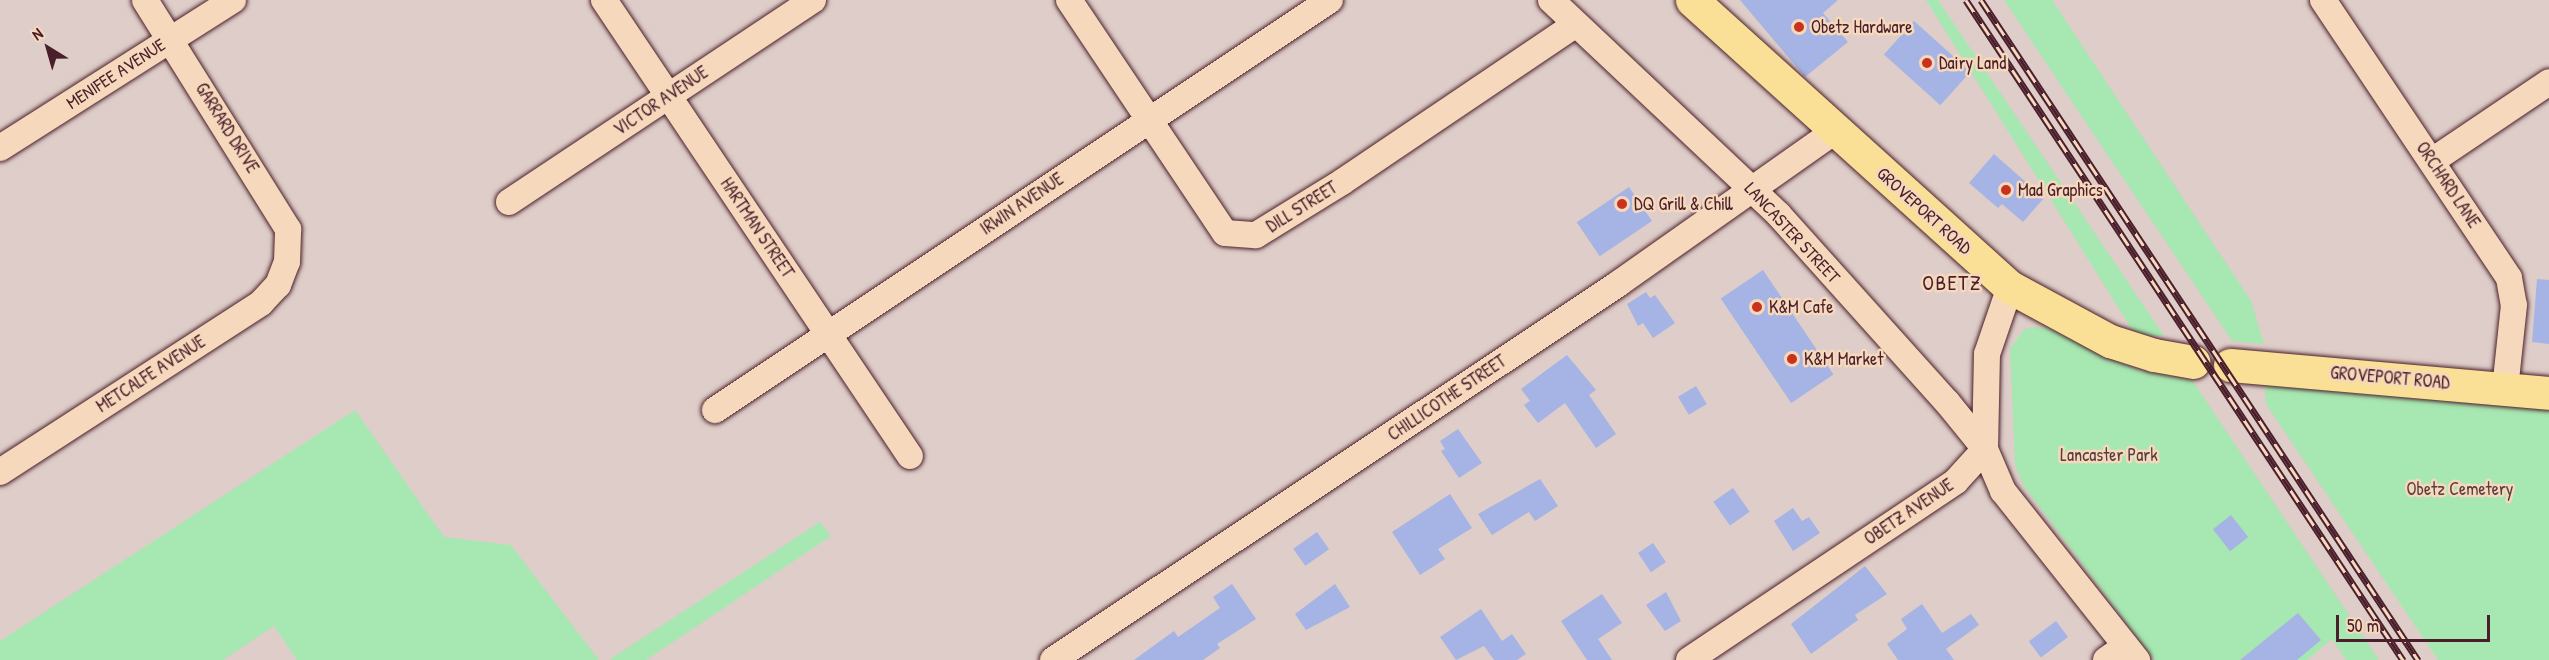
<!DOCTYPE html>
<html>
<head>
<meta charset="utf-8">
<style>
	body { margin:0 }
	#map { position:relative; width:2549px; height:660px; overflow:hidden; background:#decdc8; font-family:"Patrick Hand",sans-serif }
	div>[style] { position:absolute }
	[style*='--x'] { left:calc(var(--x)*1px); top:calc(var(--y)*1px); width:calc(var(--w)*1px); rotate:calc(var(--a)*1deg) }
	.green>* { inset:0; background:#a7e7b1 }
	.building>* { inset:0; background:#a5b4e4; transform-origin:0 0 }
	.roads { filter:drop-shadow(0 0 2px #4a1f2b) drop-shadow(0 0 2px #4a1f2b) }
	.minor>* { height:26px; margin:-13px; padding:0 13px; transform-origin:13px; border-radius:13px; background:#f6d8bc }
	.major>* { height:33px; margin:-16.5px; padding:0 16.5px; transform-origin:16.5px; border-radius:16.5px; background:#fadf96 }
	.rail>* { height:7px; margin-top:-3.5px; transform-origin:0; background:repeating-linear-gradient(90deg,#f6d8bc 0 14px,#4a1f2b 0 28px); box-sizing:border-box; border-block:2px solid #4a1f2b }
	.dots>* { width:16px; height:16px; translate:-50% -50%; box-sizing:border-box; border:3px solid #f6d8bc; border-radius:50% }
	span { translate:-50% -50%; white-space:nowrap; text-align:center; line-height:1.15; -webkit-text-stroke:5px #f6d8bc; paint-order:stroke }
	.poi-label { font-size:18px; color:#4a1f2b }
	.left { translate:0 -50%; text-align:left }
	.street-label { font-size:18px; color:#4a1f2b }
	.park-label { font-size:18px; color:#583d3f }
	.quarter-label { font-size:21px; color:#4a1f2b; letter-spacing:1.5px }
	.north { position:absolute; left:18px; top:18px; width:60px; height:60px; -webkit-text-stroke:4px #f6d8bc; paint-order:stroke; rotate:323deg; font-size:16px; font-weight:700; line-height:24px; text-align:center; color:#4a1f2b }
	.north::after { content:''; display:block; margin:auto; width:21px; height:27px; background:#4a1f2b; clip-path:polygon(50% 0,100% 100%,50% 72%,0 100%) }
	.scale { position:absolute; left:2336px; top:615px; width:154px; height:27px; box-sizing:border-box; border:3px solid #4a1f2b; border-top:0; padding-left:8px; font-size:18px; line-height:21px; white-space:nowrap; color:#4a1f2b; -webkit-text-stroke:4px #f6d8bc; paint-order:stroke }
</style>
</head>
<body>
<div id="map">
	<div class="green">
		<i style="clip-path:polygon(1926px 0,1938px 0,2164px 336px,2136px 336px)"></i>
		<i style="clip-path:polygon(2004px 0,2052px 0,2251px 301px,2264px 344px,2232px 341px)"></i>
		<i style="clip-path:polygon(2035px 327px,2051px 329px,2139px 370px,2192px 380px,2379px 660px,2346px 660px,2332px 639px,2307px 660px,2154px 660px,2024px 486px,2015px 465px,2010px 349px,2024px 329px)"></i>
		<i style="clip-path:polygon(2264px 381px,2549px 407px,2549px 660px,2438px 660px,2266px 404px)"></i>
		<i style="clip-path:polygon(355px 410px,444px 537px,511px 545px,599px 660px,297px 660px,274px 626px,223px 660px,0 660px,0 641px)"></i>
		<i style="clip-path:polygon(820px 522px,831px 536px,646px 660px,609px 660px)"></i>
	</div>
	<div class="building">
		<i style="clip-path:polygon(1740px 0,1838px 0,1823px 13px,1848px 42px,1805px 77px)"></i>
		<i style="left:1914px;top:21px;width:76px;height:45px;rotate:42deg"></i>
		<i style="clip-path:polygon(1994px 154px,2044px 198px,2023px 222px,2002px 204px,1998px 208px,1969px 183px)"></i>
		<i style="left:1629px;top:187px;width:41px;height:63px;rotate:56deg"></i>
		<i style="left:1763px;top:270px;width:126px;height:51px;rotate:56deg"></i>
		<i style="clip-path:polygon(2537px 279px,2549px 280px,2549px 344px,2532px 342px)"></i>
		<i style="clip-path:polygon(1646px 292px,1650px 298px,1655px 295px,1675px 323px,1653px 338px,1643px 323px,1638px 326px,1627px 304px)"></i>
		<i style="clip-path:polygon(1567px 355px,1596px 390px,1589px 395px,1616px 434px,1596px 448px,1565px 403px,1538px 423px,1524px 405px,1530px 401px,1521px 389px)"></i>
		<i style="left:1696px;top:386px;width:21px;height:21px;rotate:59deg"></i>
		<i style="clip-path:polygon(1458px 429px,1482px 463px,1459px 478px,1441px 451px,1445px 449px,1440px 441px)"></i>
		<i style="clip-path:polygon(1540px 479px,1558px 506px,1535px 521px,1529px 512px,1492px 535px,1478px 514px)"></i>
		<i style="left:1733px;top:488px;width:29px;height:24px;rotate:55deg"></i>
		<i style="clip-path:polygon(1450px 494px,1472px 528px,1438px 549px,1445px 559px,1420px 575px,1392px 532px)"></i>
		<i style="clip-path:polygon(1793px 508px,1802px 521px,1809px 517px,1820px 533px,1793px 551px,1774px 521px)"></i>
		<i style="left:2231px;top:515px;width:28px;height:23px;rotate:52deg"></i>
		<i style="left:1317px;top:532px;width:21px;height:29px;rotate:55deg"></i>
		<i style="left:1653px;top:543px;width:23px;height:18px;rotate:56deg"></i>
		<i style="clip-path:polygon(1865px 566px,1887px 594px,1855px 615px,1858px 620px,1811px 654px,1791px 624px)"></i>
		<i style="clip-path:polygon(1232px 584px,1256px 619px,1217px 644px,1220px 648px,1203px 660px,1134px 660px,1174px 631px,1178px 637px,1220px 608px,1213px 597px)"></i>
		<i style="clip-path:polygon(1335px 584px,1350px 607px,1306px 630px,1295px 614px)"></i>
		<i style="clip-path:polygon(1666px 592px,1681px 621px,1665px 631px,1646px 605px)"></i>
		<i style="clip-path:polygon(1602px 594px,1622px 623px,1598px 639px,1612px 660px,1587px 660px,1561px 621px)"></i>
		<i style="clip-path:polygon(1922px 604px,1942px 633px,1971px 614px,1979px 625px,1946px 649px,1954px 660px,1898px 660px,1887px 644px,1907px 629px,1901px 619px)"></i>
		<i style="clip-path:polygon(1481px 609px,1502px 641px,1512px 634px,1526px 654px,1517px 660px,1494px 660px,1484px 646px,1456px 660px,1440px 637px)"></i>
		<i style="clip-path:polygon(2298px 613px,2321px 640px,2297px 660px,2240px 660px)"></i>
		<i style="left:2056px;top:621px;width:20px;height:34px;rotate:53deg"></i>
	</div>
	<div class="roads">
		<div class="minor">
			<i style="--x:604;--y:0;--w:549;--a:56.14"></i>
			<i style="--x:1069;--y:0;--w:280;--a:56.2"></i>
			<i style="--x:1225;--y:233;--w:31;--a:4"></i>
			<i style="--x:1256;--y:235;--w:101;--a:-31.6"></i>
			<i style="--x:1342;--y:182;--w:282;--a:-34"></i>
			<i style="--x:1551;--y:0;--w:313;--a:43.3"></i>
			<i style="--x:1779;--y:215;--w:251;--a:48.1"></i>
			<i style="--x:1947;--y:402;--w:60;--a:51"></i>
			<i style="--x:1985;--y:449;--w:46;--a:66.8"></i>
			<i style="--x:2003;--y:491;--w:216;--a:51.6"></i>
			<i style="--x:2323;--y:0;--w:334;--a:56.2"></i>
			<i style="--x:2509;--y:278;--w:27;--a:80"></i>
			<i style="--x:2514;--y:305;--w:84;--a:96.1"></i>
			<i style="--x:0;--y:148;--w:276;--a:-32.4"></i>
			<i style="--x:2432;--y:161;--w:141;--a:-34"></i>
			<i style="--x:509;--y:202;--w:365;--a:-33.6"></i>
			<i style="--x:715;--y:410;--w:739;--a:-33.69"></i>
			<i style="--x:0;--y:472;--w:311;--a:-32.9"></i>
			<i style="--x:261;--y:303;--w:25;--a:-47"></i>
			<i style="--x:278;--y:285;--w:25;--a:-69"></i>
			<i style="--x:287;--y:262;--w:33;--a:-88"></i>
			<i style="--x:288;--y:229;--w:270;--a:-122"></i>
			<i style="--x:1053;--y:660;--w:679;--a:-33.64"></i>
			<i style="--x:1618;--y:284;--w:267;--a:-35.2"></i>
			<i style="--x:1689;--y:660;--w:321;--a:-33.8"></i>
			<i style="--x:1956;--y:481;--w:43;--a:-47.8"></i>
			<i style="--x:1985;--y:449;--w:95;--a:-88.8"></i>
			<i style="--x:1987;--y:354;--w:71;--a:-71.1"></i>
			<i style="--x:2106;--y:660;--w:24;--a:-35"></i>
		</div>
		<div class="major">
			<i style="--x:1692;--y:0;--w:428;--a:42.1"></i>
			<i style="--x:2010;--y:287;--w:114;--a:28.4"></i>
			<i style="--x:2110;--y:341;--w:46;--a:17.7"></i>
			<i style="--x:2154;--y:355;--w:40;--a:10"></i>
			<i style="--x:2230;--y:365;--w:320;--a:5"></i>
		</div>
	</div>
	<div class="rail">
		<i style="--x:1966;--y:0;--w:792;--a:56.49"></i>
		<i style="--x:1981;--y:0;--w:792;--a:56.49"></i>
	</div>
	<div class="dots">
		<i style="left:1799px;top:27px;background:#c8321e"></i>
		<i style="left:1927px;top:63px;background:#c8321e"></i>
		<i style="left:2006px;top:190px;background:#c8321e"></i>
		<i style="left:1622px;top:204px;background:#c8321e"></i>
		<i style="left:1757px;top:307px;background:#c8321e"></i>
		<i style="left:1792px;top:359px;background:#c8321e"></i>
	</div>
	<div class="poi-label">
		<span class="left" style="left:1811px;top:27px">Obetz Hardware</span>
		<span class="left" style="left:1939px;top:63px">Dairy Land</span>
		<span class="left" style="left:2018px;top:190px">Mad Graphics</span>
		<span class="left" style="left:1634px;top:204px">DQ Grill &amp; Chill</span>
		<span class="left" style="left:1769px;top:307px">K&amp;M Cafe</span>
		<span class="left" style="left:1804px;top:359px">K&amp;M Market</span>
	</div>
	<div class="street-label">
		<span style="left:116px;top:74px;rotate:-33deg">MENIFEE AVENUE</span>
		<span style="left:661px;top:101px;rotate:-34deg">VICTOR AVENUE</span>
		<span style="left:227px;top:128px;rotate:58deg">GARRARD DRIVE</span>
		<span style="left:2448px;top:185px;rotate:56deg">ORCHARD LANE</span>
		<span style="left:1022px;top:204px;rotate:-34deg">IRWIN AVENUE</span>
		<span style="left:1302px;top:207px;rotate:-32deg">DILL STREET</span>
		<span style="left:1924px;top:211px;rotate:42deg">GROVEPORT ROAD</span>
		<span style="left:757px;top:228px;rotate:56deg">HARTMAN STREET</span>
		<span style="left:1792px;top:233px;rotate:47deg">LANCASTER STREET</span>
		<span style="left:151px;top:374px;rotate:-33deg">METCALFE AVENUE</span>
		<span style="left:2390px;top:378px;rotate:5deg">GROVEPORT ROAD</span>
		<span style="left:1447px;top:398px;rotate:-34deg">CHILLICOTHE STREET</span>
		<span style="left:1909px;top:512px;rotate:-34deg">OBETZ AVENUE</span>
	</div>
	<div class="park-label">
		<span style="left:2109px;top:455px">Lancaster Park</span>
		<span style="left:2460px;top:489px">Obetz Cemetery</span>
	</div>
	<div class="quarter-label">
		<span style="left:1952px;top:283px">OBETZ</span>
	</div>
	<div class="north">N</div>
	<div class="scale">50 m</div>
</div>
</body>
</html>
